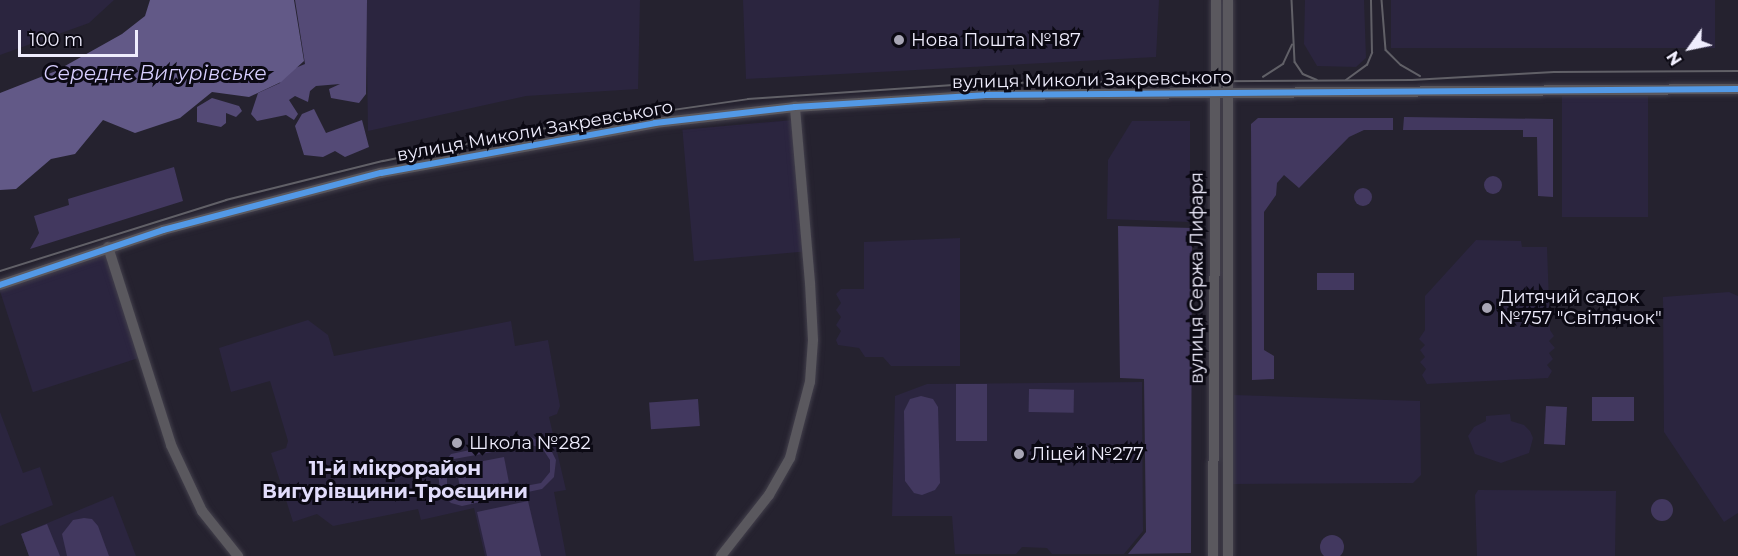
<!DOCTYPE html>
<html>
<head>
<meta charset="utf-8">
<style>
	body { margin:0 }
	#map { position:relative; width:1738px; height:556px; overflow:hidden; background:#25222f; font-family:Montserrat,sans-serif }
	div>[style] { position:absolute }
	[style*='--x'] { left:calc(var(--x)*1px); top:calc(var(--y)*1px); width:calc(var(--w)*1px); rotate:calc(var(--a)*1deg) }
	.built>* { inset:0; background:#2b253f; transform-origin:0 0 }
	.green>* { inset:0; background:#42385f; transform-origin:0 0 }
	.round { border-radius:50% }
	.forest>* { inset:0; background:#544a76 }
	.water>* { inset:0; background:#625987 }
	.roads { filter:drop-shadow(0 0 2px #423f4b) drop-shadow(0 0 2px #423f4b) }
	.minor>* { height:10px; margin:-5px; padding:0 5px; transform-origin:5px; border-radius:5px; background:#5a585e }
	.tram>* { height:1.5px; margin:-0.75px; padding:0 0.75px; transform-origin:0.75px; border-radius:0.75px; background:#616067 }
	.cycleway>* { height:6px; margin:-3px; padding:0 3px; transform-origin:3px; border-radius:3px; background:#5399e6 }
	.dots>* { width:16px; height:16px; translate:-50% -50%; box-sizing:border-box; border:3px solid #0b0913; border-radius:50% }
	span { translate:-50% -50%; white-space:nowrap; text-align:center; line-height:1.15; -webkit-text-stroke:6px #0b0913; paint-order:stroke }
	.poi-label { font-size:18px; color:#efedfd }
	.left { translate:0 -50%; text-align:left }
	.street-label { font-size:18px; color:#efedfd }
	.water-label { font-size:20px; color:#d7cefe; font-style:italic }
	.neighbourhood-label { font-size:20px; color:#e1dcfb; font-weight:700 }
	.north { position:absolute; left:1660px; top:18px; width:60px; height:60px; -webkit-text-stroke:4px #0b0913; paint-order:stroke; rotate:237deg; font-size:16px; font-weight:700; line-height:24px; text-align:center; color:#efedfd }
	.north::after { content:''; display:block; margin:auto; width:21px; height:27px; background:#efedfd; clip-path:polygon(50% 0,100% 100%,50% 72%,0 100%) }
	.scale { position:absolute; left:18px; top:30px; width:120px; height:27px; box-sizing:border-box; border:3px solid #efedfd; border-top:0; padding-left:8px; font-size:18px; line-height:21px; white-space:nowrap; color:#efedfd; -webkit-text-stroke:4px #0b0913; paint-order:stroke }
</style>
</head>
<body>
<div id="map">
	<div class="built">
		<i style="clip-path:polygon(0 0,114px 0,89px 23px,0 55px)"></i>
		<i style="clip-path:polygon(366px 0,640px 0,638px 89px,526px 96px,368px 131px)"></i>
		<i style="clip-path:polygon(743px 0,1159px 0,1156px 57px,746px 79px)"></i>
		<i style="clip-path:polygon(1305px 0,1364px 0,1366px 58px,1356px 67px,1317px 66px,1304px 44px)"></i>
		<i style="left:1391px;top:0;width:324px;height:48px"></i>
		<i style="left:1562px;top:96px;width:86px;height:121px"></i>
		<i style="left:793px;top:120px;width:132px;height:111px;rotate:85deg"></i>
		<i style="clip-path:polygon(1132px 121px,1190px 121px,1190px 222px,1107px 219px,1108px 160px)"></i>
		<i style="clip-path:polygon(960px 238px,960px 366px,891px 366px,883px 357px,865px 357px,859px 348px,838px 345px,836px 340px,841px 331px,836px 325px,841px 317px,836px 310px,841px 303px,836px 294px,841px 289px,864px 289px,864px 242px)"></i>
		<i style="clip-path:polygon(1476px 240px,1521px 241px,1522px 247px,1547px 247px,1550px 330px,1554px 336px,1549px 341px,1555px 348px,1549px 353px,1553px 359px,1547px 365px,1552px 371px,1548px 378px,1427px 384px,1422px 375px,1426px 369px,1420px 362px,1425px 357px,1420px 350px,1425px 345px,1419px 339px,1425px 330px,1425px 296px)"></i>
		<i style="left:106px;top:255px;width:108px;height:112px;rotate:72deg"></i>
		<i style="clip-path:polygon(1729px 292px,1738px 296px,1738px 513px,1724px 522px,1664px 432px,1663px 297px)"></i>
		<i style="clip-path:polygon(308px 320px,328px 335px,334px 356px,511px 321px,515px 346px,548px 340px,560px 406px,557px 414px,549px 417px,566px 490px,554px 492px,566px 556px,485px 556px,474px 508px,421px 520px,418px 509px,333px 526px,317px 514px,293px 522px,271px 453px,286px 448px,288px 441px,270px 381px,231px 392px,219px 348px)"></i>
		<i style="clip-path:polygon(1142px 382px,1143px 531px,1124px 554px,1052px 554px,1047px 548px,1022px 547px,1016px 554px,955px 554px,952px 516px,892px 516px,895px 396px,927px 384px)"></i>
		<i style="clip-path:polygon(1234px 395px,1420px 401px,1421px 475px,1413px 483px,1232px 484px)"></i>
		<i style="clip-path:polygon(0 412px,23px 473px,40px 467px,53px 505px,0 526px)"></i>
		<i style="clip-path:polygon(1510px 414px,1511px 421px,1524px 425px,1530px 431px,1533px 438px,1529px 453px,1501px 463px,1475px 454px,1468px 436px,1474px 427px,1486px 421px,1486px 416px)"></i>
		<i style="clip-path:polygon(1478px 490px,1616px 491px,1615px 556px,1477px 556px,1475px 495px)"></i>
		<i style="clip-path:polygon(113px 496px,136px 556px,29px 556px,21px 534px)"></i>
	</div>
	<div class="green">
		<i style="clip-path:polygon(1404px 117px,1553px 119px,1553px 197px,1538px 196px,1537px 137px,1523px 137px,1523px 130px,1403px 130px)"></i>
		<i style="clip-path:polygon(1258px 118px,1393px 118px,1393px 130px,1364px 130px,1349px 137px,1299px 188px,1284px 175px,1277px 183px,1276px 195px,1264px 212px,1264px 350px,1274px 356px,1274px 379px,1252px 380px,1251px 124px)"></i>
		<i style="clip-path:polygon(174px 167px,183px 201px,30px 249px,39px 233px,34px 216px,69px 205px,68px 199px)"></i>
		<i class="round" style="left:1484px;top:176px;width:18px;height:18px"></i>
		<i class="round" style="left:1354px;top:188px;width:18px;height:18px"></i>
		<i style="clip-path:polygon(1118px 226px,1192px 228px,1191px 553px,1128px 554px,1146px 532px,1144px 379px,1120px 378px)"></i>
		<i style="left:1354px;top:273px;width:17px;height:37px;rotate:90deg"></i>
		<i style="left:956px;top:384px;width:31px;height:57px"></i>
		<i style="left:1029px;top:389px;width:45px;height:23px;rotate:1deg"></i>
		<i style="clip-path:polygon(921px 396px,933px 399px,938px 407px,940px 483px,935px 490px,922px 495px,914px 493px,905px 481px,904px 411px,910px 399px)"></i>
		<i style="left:1592px;top:397px;width:42px;height:24px"></i>
		<i style="left:698px;top:399px;width:27px;height:49px;rotate:86deg"></i>
		<i style="left:1546px;top:406px;width:21px;height:38px;rotate:3deg"></i>
		<i style="clip-path:polygon(evenodd,531px 437px,549px 446px,556px 460px,554px 477px,542px 489px,462px 506px,451px 503px,440px 492px,438px 471px,451px 454px,531px 437px,531px 445px,542px 448px,550px 460px,550px 472px,541px 483px,461px 498px,447px 487px,447px 466px,454px 459px,531px 445px)"></i>
		<i style="left:504px;top:457px;width:26px;height:49px;rotate:79deg"></i>
		<i class="round" style="left:1651px;top:499px;width:22px;height:22px"></i>
		<i style="clip-path:polygon(528px 501px,541px 556px,487px 556px,477px 512px)"></i>
		<i style="clip-path:polygon(84px 518px,92px 519px,98px 526px,109px 556px,67px 556px,62px 534px,73px 520px)"></i>
		<i style="clip-path:polygon(47px 524px,60px 556px,29px 556px,21px 534px)"></i>
		<i class="round" style="left:1320px;top:535px;width:24px;height:24px"></i>
	</div>
	<div class="forest">
		<i style="clip-path:polygon(295px 0,367px 0,366px 94px,359px 103px,331px 98px,329px 89px,340px 84px,316px 86px,310px 91px,308px 102px,295px 96px,289px 100px,298px 114px,294px 120px,286px 115px,257px 121px,251px 114px,258px 93px,280px 83px,283px 73px,305px 64px)"></i>
		<i style="clip-path:polygon(212px 98px,239px 106px,242px 111px,236px 117px,226px 113px,226px 123px,221px 127px,197px 122px,197px 107px)"></i>
		<i style="clip-path:polygon(314px 109px,326px 133px,362px 120px,369px 147px,345px 157px,335px 151px,323px 157px,304px 155px,295px 126px,302px 114px)"></i>
	</div>
	<div class="water">
		<i style="clip-path:polygon(150px 0,294px 0,304px 61px,281px 82px,249px 97px,212px 92px,180px 118px,135px 133px,103px 120px,75px 154px,51px 159px,16px 189px,0 190px,0 93px,56px 71px,122px 34px,145px 16px)"></i>
	</div>
	<div class="roads">
		<div class="minor">
			<i style="--x:1228;--y:0;--w:556;--a:90"></i>
			<i style="--x:108;--y:247;--w:208;--a:72.3"></i>
			<i style="--x:171;--y:445;--w:73;--a:64.8"></i>
			<i style="--x:202;--y:511;--w:58;--a:51.3"></i>
			<i style="--x:0;--y:285;--w:172;--a:-18.6"></i>
			<i style="--x:163;--y:230;--w:225;--a:-14.7"></i>
			<i style="--x:381;--y:173;--w:279;--a:-10.3"></i>
			<i style="--x:655;--y:123;--w:141;--a:-6.5"></i>
			<i style="--x:795;--y:107;--w:189;--a:-3.6"></i>
			<i style="--x:984;--y:95;--w:754;--a:-0.46"></i>
			<i style="--x:721;--y:556;--w:78;--a:-51.8"></i>
			<i style="--x:769;--y:495;--w:43;--a:-60.4"></i>
			<i style="--x:790;--y:458;--w:79;--a:-75.3"></i>
			<i style="--x:810;--y:382;--w:42;--a:-85.9"></i>
			<i style="--x:813;--y:340;--w:57;--a:-93"></i>
			<i style="--x:810;--y:283;--w:177;--a:-94.9"></i>
			<i style="--x:1213;--y:556;--w:556;--a:-89.69"></i>
		</div>
	</div>
	<div class="tram">
		<i style="--x:1292;--y:0;--w:62;--a:87.2"></i>
		<i style="--x:1295;--y:62;--w:14;--a:56"></i>
		<i style="--x:1303;--y:74;--w:15;--a:23"></i>
		<i style="--x:1382;--y:0;--w:50;--a:85.4"></i>
		<i style="--x:1386;--y:50;--w:21;--a:45"></i>
		<i style="--x:1401;--y:65;--w:22;--a:30"></i>
		<i style="--x:1263;--y:77;--w:24;--a:-33"></i>
		<i style="--x:1283;--y:64;--w:21;--a:-65"></i>
		<i style="--x:1346;--y:80;--w:26;--a:-36"></i>
		<i style="--x:1367;--y:65;--w:13;--a:-67"></i>
		<i style="--x:1372;--y:53;--w:53;--a:-91.1"></i>
		<i style="--x:0;--y:271;--w:237;--a:-17.4"></i>
		<i style="--x:226;--y:200;--w:162;--a:-14"></i>
		<i style="--x:383;--y:161;--w:154;--a:-11.6"></i>
		<i style="--x:534;--y:130;--w:216;--a:-8.2"></i>
		<i style="--x:748;--y:99;--w:235;--a:-3.9"></i>
		<i style="--x:982;--y:83;--w:430;--a:-0.4"></i>
		<i style="--x:1412;--y:80;--w:142;--a:-3.2"></i>
		<i style="--x:1554;--y:72;--w:184;--a:-0.3"></i>
	</div>
	<div class="cycleway">
		<i style="--x:0;--y:285;--w:172;--a:-18.6"></i>
		<i style="--x:163;--y:230;--w:225;--a:-14.7"></i>
		<i style="--x:381;--y:173;--w:279;--a:-10.3"></i>
		<i style="--x:655;--y:123;--w:141;--a:-6.5"></i>
		<i style="--x:795;--y:107;--w:189;--a:-3.6"></i>
		<i style="--x:984;--y:95;--w:754;--a:-0.46"></i>
	</div>
	<div class="dots">
		<i style="left:899px;top:40px;background:#a8a6b5"></i>
		<i style="left:1487px;top:308px;background:#a8a6b5"></i>
		<i style="left:457px;top:443px;background:#a8a6b5"></i>
		<i style="left:1019px;top:454px;background:#a8a6b5"></i>
	</div>
	<div class="poi-label">
		<span class="left" style="left:911px;top:40px">Нова Пошта №187</span>
		<span class="left" style="left:1499px;top:308px">Дитячий садок<br>№757 "Світлячок"</span>
		<span class="left" style="left:469px;top:443px">Школа №282</span>
		<span class="left" style="left:1031px;top:454px">Ліцей №277</span>
	</div>
	<div class="street-label">
		<span style="left:1092px;top:80px;rotate:-1deg">вулиця Миколи Закревського</span>
		<span style="left:535px;top:131px;rotate:-10deg">вулиця Миколи Закревського</span>
		<span style="left:1197px;top:278px;rotate:-90deg">вулиця Сержа Лифаря</span>
	</div>
	<div class="water-label">
		<span style="left:155px;top:73px">Середнє Вигурівське</span>
	</div>
	<div class="neighbourhood-label">
		<span style="left:395px;top:480px">11-й мікрорайон<br>Вигурівщини-Троєщини</span>
	</div>
	<div class="north">N</div>
	<div class="scale">100 m</div>
</div>
</body>
</html>
